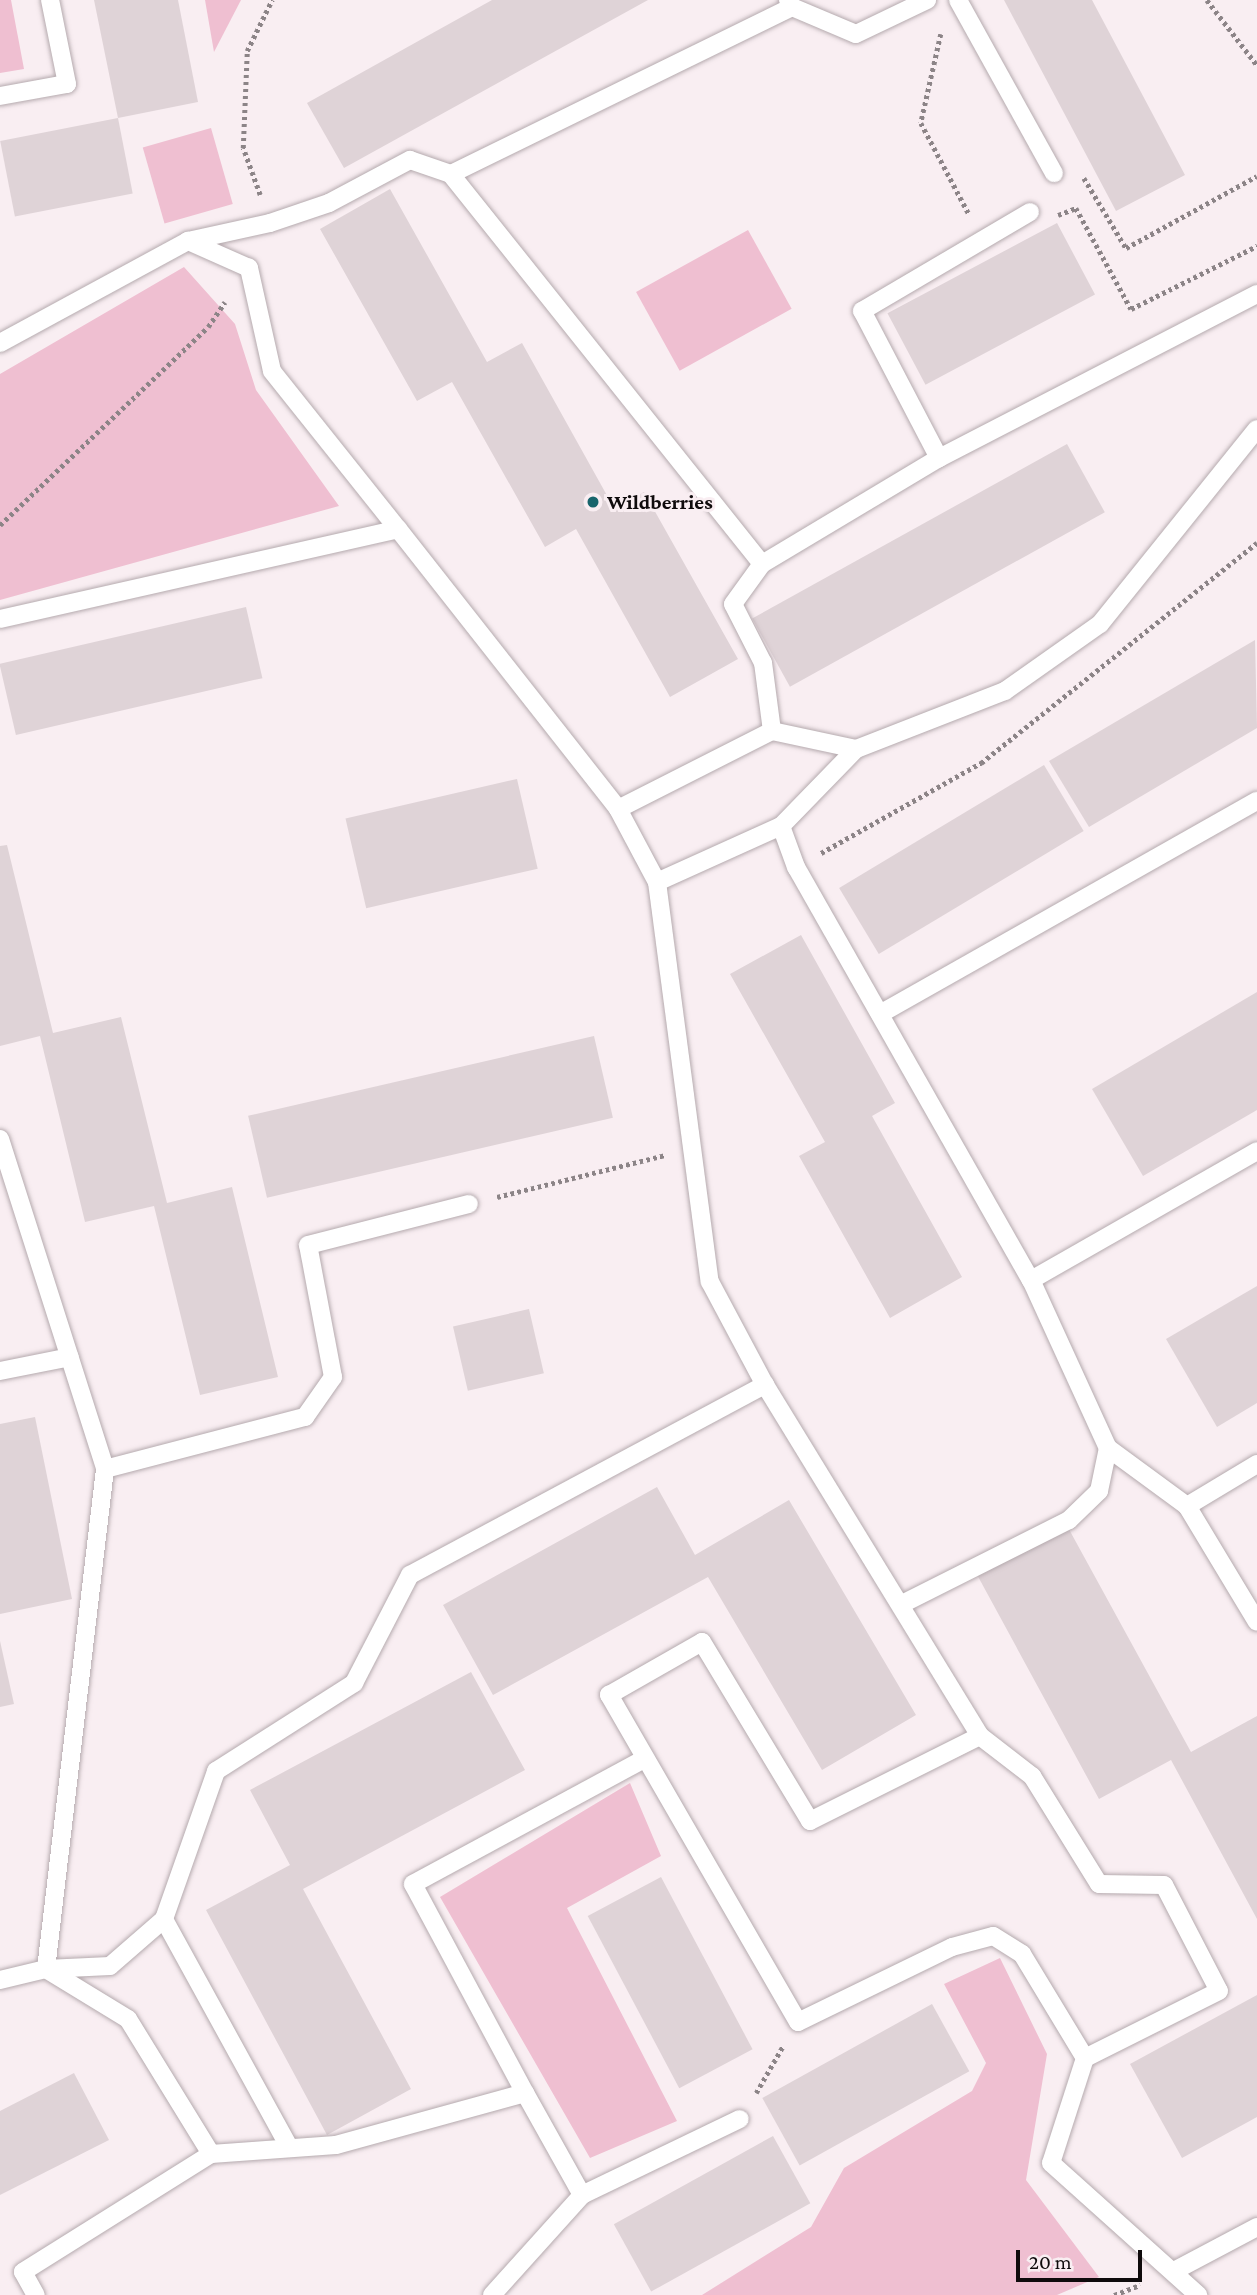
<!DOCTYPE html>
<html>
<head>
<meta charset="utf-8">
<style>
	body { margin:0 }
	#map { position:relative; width:1257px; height:2295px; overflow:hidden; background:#f9eef2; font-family:"Crimson Pro",serif }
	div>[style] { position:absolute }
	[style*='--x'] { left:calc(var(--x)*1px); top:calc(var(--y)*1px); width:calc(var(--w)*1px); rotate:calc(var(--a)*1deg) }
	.green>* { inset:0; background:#efbfd1; transform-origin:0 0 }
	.building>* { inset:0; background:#dfd3d7; transform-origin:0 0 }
	.path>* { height:4.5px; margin-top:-2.25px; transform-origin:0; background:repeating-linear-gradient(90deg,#8c8487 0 3.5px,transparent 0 7px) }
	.roads { filter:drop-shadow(0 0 2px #b5aaae) drop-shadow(0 0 2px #b5aaae) }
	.lane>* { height:18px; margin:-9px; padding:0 9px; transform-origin:9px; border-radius:9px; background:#fff }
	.dots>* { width:19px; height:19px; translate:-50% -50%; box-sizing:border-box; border:4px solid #f9eef2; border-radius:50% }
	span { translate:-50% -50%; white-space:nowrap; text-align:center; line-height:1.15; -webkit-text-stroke:6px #f9eef2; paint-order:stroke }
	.poi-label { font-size:21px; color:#0f0b0c; font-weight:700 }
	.left { translate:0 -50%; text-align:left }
	.scale { position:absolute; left:1016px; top:2250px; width:126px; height:32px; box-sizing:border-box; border:4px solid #0f0b0c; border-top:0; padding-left:9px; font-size:21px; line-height:24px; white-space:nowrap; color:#0f0b0c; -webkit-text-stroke:5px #f9eef2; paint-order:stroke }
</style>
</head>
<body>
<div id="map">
	<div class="green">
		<i style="clip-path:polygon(0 0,11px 0,24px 69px,0 73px)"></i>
		<i style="clip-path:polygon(205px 0,241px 0,214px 52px)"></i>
		<i style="left:211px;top:128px;width:79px;height:71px;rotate:74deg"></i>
		<i style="left:748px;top:230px;width:90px;height:128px;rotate:61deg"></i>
		<i style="clip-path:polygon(184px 267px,235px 324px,256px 390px,339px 506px,0 600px,0 374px)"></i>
		<i style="clip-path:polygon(630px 1783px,661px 1856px,567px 1908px,677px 2121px,590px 2158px,440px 1897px)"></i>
		<i style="clip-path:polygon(1000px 1958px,1047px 2054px,1026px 2180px,1099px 2277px,1057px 2295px,702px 2295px,811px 2227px,844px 2168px,972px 2091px,986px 2063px,944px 1984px)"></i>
	</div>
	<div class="building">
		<i style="clip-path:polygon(94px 0,178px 0,198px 102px,118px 118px)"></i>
		<i style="clip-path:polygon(492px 0,648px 0,344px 168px,307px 103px)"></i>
		<i style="clip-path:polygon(1004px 0,1092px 0,1185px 175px,1116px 211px)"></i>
		<i style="left:118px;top:118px;width:77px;height:120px;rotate:79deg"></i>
		<i style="clip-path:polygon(390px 189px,487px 362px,522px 343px,614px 508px,644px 492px,738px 659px,670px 697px,576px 529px,545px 547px,452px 382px,417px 401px,320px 229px)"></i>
		<i style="left:1057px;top:223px;width:81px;height:192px;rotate:62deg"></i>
		<i style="left:1067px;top:444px;width:78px;height:360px;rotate:61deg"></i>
		<i style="left:246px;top:607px;width:73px;height:253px;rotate:77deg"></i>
		<i style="clip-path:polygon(1255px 640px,1257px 728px,1089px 827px,1049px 761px)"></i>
		<i style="left:1044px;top:765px;width:77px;height:239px;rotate:59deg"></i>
		<i style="left:517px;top:779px;width:92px;height:176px;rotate:77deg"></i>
		<i style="clip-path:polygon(7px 845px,53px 1033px,121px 1017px,167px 1203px,232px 1187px,278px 1377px,200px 1395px,154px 1206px,85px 1222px,40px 1036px,0 1046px,0 846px)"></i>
		<i style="clip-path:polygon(801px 935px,895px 1103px,872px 1116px,962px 1277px,890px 1318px,799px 1156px,825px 1142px,730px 974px)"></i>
		<i style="clip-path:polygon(1257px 992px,1257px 1110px,1143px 1176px,1092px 1089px)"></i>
		<i style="left:594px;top:1036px;width:84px;height:355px;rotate:77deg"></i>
		<i style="clip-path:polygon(1257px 1286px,1257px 1403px,1217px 1427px,1166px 1339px)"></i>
		<i style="left:529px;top:1309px;width:66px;height:78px;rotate:77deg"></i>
		<i style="clip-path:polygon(35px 1417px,72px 1599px,0 1614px,0 1424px)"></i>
		<i style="clip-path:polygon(657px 1487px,695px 1555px,789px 1500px,916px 1715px,822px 1770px,708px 1577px,493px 1695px,443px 1605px)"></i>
		<i style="clip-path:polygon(1065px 1522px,1191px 1752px,1257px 1716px,1257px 1919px,1171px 1760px,1099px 1799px,975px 1571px)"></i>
		<i style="clip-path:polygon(0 1641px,14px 1704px,0 1707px)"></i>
		<i style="clip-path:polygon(471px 1672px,525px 1770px,303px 1889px,411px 2089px,327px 2135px,206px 1910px,290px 1865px,250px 1790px)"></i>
		<i style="left:661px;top:1877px;width:195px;height:83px;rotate:62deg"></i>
		<i style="clip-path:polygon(1257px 1995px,1257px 2117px,1182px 2158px,1130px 2064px)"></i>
		<i style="left:932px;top:2004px;width:77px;height:194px;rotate:61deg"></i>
		<i style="clip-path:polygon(74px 2073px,109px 2140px,0 2195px,0 2111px)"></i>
		<i style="left:773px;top:2136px;width:77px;height:182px;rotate:61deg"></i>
	</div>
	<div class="path">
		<i style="--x:1207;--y:0;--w:82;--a:52.4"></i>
		<i style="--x:941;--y:34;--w:91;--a:102.7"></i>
		<i style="--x:921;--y:123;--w:103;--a:62.2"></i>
		<i style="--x:1084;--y:178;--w:82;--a:59"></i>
		<i style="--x:1126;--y:248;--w:149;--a:-28.8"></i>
		<i style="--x:260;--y:195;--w:50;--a:-109.9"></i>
		<i style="--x:243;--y:148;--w:97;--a:-87.6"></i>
		<i style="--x:247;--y:51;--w:57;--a:-63.9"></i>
		<i style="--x:1058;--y:215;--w:19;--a:-21"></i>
		<i style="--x:1076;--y:208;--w:115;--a:61.4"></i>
		<i style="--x:1131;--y:309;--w:141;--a:-26.6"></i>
		<i style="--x:0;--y:525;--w:287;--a:-43.6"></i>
		<i style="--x:208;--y:327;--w:30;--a:-56"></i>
		<i style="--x:821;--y:853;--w:184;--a:-29.4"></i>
		<i style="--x:981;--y:763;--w:353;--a:-38.6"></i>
		<i style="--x:497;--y:1197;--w:173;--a:-14"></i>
		<i style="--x:756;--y:2093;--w:54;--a:-60.1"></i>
		<i style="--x:1114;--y:2295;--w:28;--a:-21"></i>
	</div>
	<div class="roads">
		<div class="lane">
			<i style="--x:958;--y:0;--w:198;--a:61"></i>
			<i style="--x:792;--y:7;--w:69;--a:22.9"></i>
			<i style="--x:856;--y:34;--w:79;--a:-25.6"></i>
			<i style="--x:0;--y:96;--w:68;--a:-10.2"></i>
			<i style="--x:67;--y:84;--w:86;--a:-101.4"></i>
			<i style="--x:0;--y:343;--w:214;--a:-28.5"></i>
			<i style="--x:939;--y:458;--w:166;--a:-117.6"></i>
			<i style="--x:862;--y:311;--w:195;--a:-30.5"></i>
			<i style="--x:398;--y:529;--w:356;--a:51.8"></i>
			<i style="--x:618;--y:809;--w:83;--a:61.9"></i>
			<i style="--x:657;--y:882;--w:403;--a:82.5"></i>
			<i style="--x:710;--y:1282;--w:117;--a:61.9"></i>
			<i style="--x:765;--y:1385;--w:412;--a:58.5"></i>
			<i style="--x:762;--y:564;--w:499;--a:-128.6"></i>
			<i style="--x:451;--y:174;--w:380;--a:-26.1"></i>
			<i style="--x:792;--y:7;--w:8;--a:-120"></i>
			<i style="--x:0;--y:619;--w:408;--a:-12.7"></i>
			<i style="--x:398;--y:529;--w:202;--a:-128.6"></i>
			<i style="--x:272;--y:371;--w:106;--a:-102.6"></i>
			<i style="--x:249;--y:268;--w:67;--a:-156.1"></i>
			<i style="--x:188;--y:241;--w:84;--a:-12.4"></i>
			<i style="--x:270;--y:223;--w:62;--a:-18.7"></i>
			<i style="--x:329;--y:203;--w:92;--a:-28"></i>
			<i style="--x:410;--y:160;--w:43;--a:18.9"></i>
			<i style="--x:772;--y:731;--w:69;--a:-97.5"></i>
			<i style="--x:763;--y:663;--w:66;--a:-117"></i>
			<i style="--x:733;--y:604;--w:49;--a:-54.1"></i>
			<i style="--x:762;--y:564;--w:206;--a:-30.9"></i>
			<i style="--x:939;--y:458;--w:358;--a:-27.3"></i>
			<i style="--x:856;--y:749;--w:160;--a:-21.3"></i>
			<i style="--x:1005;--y:691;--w:116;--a:-35.2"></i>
			<i style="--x:1100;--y:624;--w:250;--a:-51.2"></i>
			<i style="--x:618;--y:809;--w:173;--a:-26.9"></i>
			<i style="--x:772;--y:731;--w:86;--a:12.1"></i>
			<i style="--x:856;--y:749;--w:107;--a:134.2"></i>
			<i style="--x:781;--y:826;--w:136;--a:155.7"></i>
			<i style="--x:781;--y:826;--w:44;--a:69.9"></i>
			<i style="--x:796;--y:867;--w:475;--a:60.4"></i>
			<i style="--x:1031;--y:1280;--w:185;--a:65.4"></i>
			<i style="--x:1108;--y:1448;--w:98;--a:36.3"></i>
			<i style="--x:880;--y:1014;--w:433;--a:-29.5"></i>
			<i style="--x:0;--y:1139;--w:346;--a:72.3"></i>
			<i style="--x:105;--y:1469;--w:503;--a:96.73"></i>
			<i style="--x:46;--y:1969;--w:96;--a:31.4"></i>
			<i style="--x:128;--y:2019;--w:158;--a:58.4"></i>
			<i style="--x:211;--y:2154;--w:222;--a:147.9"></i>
			<i style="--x:23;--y:2272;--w:26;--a:61"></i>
			<i style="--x:1031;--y:1280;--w:260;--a:-29.7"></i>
			<i style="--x:0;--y:1371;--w:71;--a:-11.3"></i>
			<i style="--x:1257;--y:1464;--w:82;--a:149"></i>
			<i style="--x:1187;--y:1506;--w:135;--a:58.9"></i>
			<i style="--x:105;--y:1469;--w:207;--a:-14.6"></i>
			<i style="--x:305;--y:1417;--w:49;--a:-55"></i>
			<i style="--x:333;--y:1377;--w:134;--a:-100.7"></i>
			<i style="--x:308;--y:1245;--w:166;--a:-14.3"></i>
			<i style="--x:902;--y:1604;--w:187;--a:-26.7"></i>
			<i style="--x:1069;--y:1520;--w:42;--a:-44"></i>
			<i style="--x:1099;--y:1491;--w:44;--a:-78.2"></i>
			<i style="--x:0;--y:1980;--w:47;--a:-13.4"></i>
			<i style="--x:46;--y:1969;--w:64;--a:-2.7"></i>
			<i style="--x:110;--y:1966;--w:72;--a:-41"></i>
			<i style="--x:1085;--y:2058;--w:122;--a:-121.2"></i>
			<i style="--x:1022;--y:1954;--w:34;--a:-148"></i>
			<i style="--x:993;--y:1936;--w:42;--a:165"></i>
			<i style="--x:952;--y:1947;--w:171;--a:154"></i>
			<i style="--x:798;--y:2022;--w:378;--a:-120"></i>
			<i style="--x:609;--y:1695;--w:107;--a:-29.7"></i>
			<i style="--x:702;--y:1642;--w:209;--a:58.9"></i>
			<i style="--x:810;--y:1821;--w:190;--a:-26.6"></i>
			<i style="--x:980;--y:1736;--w:66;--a:37.6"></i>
			<i style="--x:1032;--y:1776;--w:127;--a:58.2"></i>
			<i style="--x:1099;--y:1884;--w:65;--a:0.9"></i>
			<i style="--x:1164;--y:1885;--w:119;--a:62.6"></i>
			<i style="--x:1219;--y:1991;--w:150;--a:153.4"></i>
			<i style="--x:1085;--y:2058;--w:110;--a:107.9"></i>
			<i style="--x:1051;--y:2163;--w:198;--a:41.9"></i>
			<i style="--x:525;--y:2093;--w:117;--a:60.8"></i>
			<i style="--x:288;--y:2145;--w:258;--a:-118.8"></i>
			<i style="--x:164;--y:1919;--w:157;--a:-70.6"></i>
			<i style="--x:216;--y:1771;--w:164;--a:-32.5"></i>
			<i style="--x:354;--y:1683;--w:122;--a:-62.6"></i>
			<i style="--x:410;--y:1575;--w:403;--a:-28.2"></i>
			<i style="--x:211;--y:2154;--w:125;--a:-4.1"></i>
			<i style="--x:336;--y:2145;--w:196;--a:-15.4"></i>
			<i style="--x:525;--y:2093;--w:237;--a:-118.2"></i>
			<i style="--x:413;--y:1884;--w:263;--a:-28.4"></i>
			<i style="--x:1174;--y:2271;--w:94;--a:-27.9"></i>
			<i style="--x:492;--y:2295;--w:135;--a:-48"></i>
			<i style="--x:582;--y:2195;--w:175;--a:-25.7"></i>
		</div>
	</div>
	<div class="dots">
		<i style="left:593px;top:502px;background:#18656c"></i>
	</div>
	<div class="poi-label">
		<span class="left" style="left:607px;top:502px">Wildberries</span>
	</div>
	<div class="scale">20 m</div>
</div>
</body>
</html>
